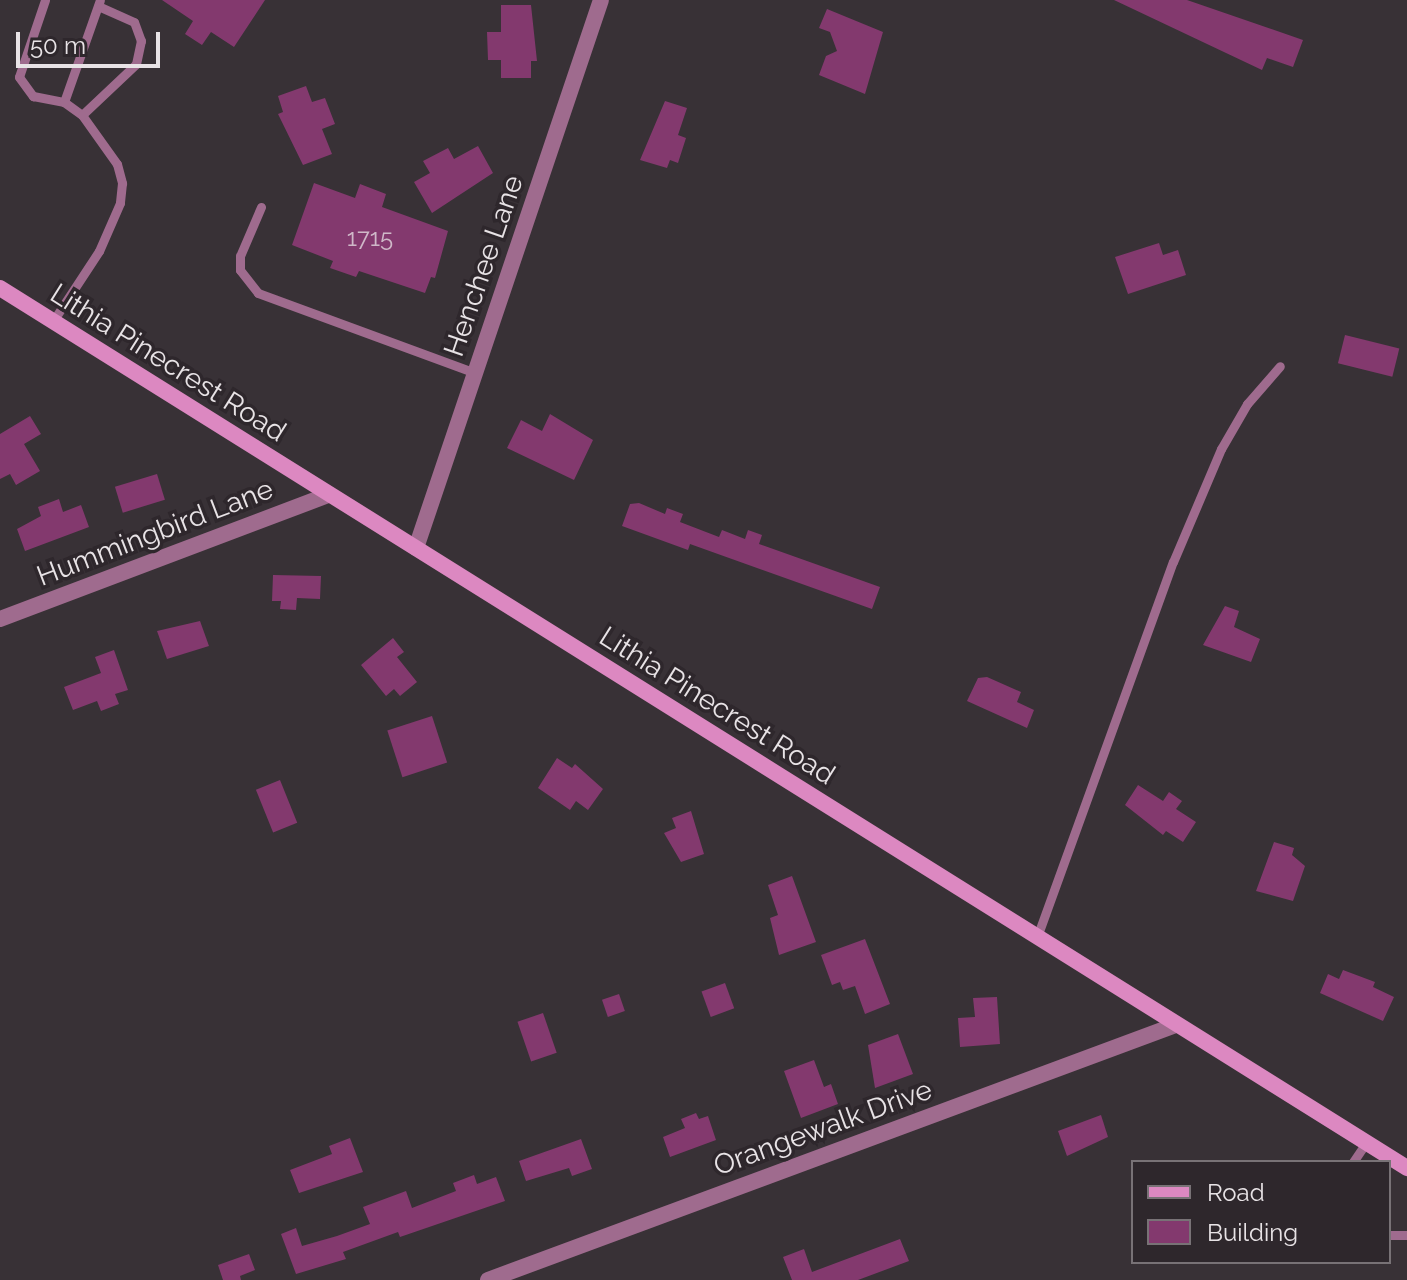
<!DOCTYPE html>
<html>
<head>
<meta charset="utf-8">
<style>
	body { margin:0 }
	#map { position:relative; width:1407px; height:1280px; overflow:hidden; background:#383136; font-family:Raleway,sans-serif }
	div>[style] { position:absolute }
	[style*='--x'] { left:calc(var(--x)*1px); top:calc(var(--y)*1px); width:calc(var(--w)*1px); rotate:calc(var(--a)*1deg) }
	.building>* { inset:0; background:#83396e; transform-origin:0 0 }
	.service>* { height:9px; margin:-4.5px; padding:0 4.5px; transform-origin:4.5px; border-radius:4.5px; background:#9f6b8e }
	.minor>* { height:16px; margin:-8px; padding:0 8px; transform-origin:8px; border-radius:8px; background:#9f6b8e }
	.secondary>* { height:16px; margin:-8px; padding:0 8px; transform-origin:8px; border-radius:8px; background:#dc88c1 }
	span { translate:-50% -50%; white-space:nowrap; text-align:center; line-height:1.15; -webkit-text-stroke:7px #2e272c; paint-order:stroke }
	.number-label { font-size:24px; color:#cfb8c8 }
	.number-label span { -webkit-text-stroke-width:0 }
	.street-label { font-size:28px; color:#e8e3e6 }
	.legend { position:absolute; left:1131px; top:1160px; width:260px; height:104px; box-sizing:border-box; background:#2e272c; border:2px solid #787276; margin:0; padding:10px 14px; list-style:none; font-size:24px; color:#e8e3e6 }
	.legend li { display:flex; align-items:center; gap:16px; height:40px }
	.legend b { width:40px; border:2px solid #787276 }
	.scale { position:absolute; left:16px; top:32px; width:144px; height:36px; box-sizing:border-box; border:4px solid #e8e3e6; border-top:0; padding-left:10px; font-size:24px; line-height:28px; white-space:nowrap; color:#e8e3e6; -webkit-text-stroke:6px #2e272c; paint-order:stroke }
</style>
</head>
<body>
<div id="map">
	<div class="building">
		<i style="clip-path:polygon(162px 0,265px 0,234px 47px,211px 32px,202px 45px,185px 34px,193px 21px)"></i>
		<i style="clip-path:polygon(1114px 0,1187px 0,1303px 40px,1293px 67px,1267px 58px,1262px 70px)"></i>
		<i style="clip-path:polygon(501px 5px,531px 5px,537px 61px,531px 61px,531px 78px,501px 78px,501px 60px,488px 60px,487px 32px,501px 32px)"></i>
		<i style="clip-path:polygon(827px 9px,883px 32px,865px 94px,819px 75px,826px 56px,837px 51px,830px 32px,819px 28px)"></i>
		<i style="clip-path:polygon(306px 86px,312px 102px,325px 98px,335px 124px,322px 129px,332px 154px,303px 165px,278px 114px,283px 112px,278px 96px)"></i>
		<i style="clip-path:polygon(665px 101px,687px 108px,678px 135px,686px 138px,678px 163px,670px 160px,667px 168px,640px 160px)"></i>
		<i style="clip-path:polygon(478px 146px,493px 173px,432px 213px,414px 182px,430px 173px,423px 161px,448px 148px,454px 159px)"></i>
		<i style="clip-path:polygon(314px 183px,355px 198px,360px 184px,386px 194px,382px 207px,448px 231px,435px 278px,431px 277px,425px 293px,359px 271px,356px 277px,330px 268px,333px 261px,292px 245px)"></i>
		<i style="clip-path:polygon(1159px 243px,1163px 255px,1178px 250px,1186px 275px,1128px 294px,1115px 257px)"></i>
		<i style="left:1345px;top:335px;width:56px;height:29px;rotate:14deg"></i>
		<i style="clip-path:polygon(550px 414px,593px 440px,574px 480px,507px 448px,521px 420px,542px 431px)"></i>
		<i style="clip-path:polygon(30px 416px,41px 434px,24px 444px,40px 471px,16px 485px,10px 474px,0 479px,0 434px)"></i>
		<i style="left:157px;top:474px;width:27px;height:44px;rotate:73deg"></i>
		<i style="clip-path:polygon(59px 499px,63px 512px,81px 505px,89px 527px,25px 551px,17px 529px,41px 516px,38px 507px)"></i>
		<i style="clip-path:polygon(639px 503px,665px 514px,667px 508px,683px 514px,680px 522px,719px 537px,722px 530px,745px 539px,748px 530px,762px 535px,759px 544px,880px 587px,872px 609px,690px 544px,688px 550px,622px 526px,630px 504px)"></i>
		<i style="clip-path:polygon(273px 575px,321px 576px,320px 599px,297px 598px,296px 610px,280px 609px,281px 601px,272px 601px)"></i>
		<i style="clip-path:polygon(1225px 606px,1239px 611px,1234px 627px,1260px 639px,1251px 662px,1203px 645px)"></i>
		<i style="clip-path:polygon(200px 621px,209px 646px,167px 659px,157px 631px)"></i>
		<i style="clip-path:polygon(393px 638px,404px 652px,397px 657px,417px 682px,400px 696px,394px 689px,386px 696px,361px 665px)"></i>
		<i style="clip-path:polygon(114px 650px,128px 690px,115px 694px,119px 704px,101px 711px,97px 701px,73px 710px,64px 687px,101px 673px,95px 657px)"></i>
		<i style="clip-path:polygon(987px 677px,1021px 692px,1017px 702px,1034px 710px,1027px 728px,967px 701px,978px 678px)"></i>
		<i style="left:432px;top:716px;width:49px;height:47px;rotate:72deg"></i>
		<i style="clip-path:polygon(557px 758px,572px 768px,575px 764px,603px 789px,588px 810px,576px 801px,570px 810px,538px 788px)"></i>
		<i style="left:280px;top:780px;width:46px;height:26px;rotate:68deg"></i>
		<i style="clip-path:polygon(1138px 785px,1163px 801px,1169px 792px,1182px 801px,1176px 809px,1196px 822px,1183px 842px,1166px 831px,1163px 835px,1125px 805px)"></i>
		<i style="clip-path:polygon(691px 811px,704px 854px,681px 862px,664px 833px,676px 828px,672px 818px)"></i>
		<i style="clip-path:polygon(1274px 842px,1294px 848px,1292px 855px,1305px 866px,1293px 901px,1256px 891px)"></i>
		<i style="clip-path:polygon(792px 876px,816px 942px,779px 955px,770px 918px,778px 915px,768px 885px)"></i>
		<i style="clip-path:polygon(865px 939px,890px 1004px,865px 1014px,855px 986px,843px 990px,840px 982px,832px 985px,821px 955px)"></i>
		<i style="clip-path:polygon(1343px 970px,1375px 982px,1373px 987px,1394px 997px,1383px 1021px,1320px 993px,1328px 974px,1339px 979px)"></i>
		<i style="left:725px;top:983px;width:27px;height:25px;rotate:70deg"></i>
		<i style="left:619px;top:994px;width:18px;height:18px;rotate:71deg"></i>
		<i style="clip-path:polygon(997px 997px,1000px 1044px,960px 1047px,958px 1018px,975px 1017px,973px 998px)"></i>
		<i style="left:543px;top:1013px;width:42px;height:27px;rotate:71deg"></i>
		<i style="clip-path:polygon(898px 1034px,913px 1074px,875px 1088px,868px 1045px)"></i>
		<i style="clip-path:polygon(814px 1060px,824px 1087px,831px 1084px,838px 1104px,801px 1118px,784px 1071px)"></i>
		<i style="clip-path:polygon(696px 1113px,699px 1119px,708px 1116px,716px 1140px,670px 1157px,663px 1137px,685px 1128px,681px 1119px)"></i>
		<i style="clip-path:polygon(1101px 1115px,1108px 1137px,1067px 1156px,1058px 1131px)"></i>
		<i style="clip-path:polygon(350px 1138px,363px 1172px,299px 1193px,290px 1170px,332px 1154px,329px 1146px)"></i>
		<i style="clip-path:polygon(581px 1139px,592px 1169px,572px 1176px,569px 1168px,526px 1181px,519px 1161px)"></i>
		<i style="clip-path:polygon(474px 1175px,477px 1184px,496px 1177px,505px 1201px,400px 1237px,398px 1232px,343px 1252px,346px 1259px,296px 1274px,281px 1234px,296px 1228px,302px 1246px,337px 1236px,370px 1224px,363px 1207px,406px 1191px,412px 1208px,456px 1191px,453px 1183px)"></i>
		<i style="clip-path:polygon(900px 1239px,909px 1261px,858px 1280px,792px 1280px,783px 1257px,804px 1249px,812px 1272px)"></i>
		<i style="clip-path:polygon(249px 1254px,255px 1270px,240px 1276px,241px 1280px,223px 1280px,218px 1265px)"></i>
	</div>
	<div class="service">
		<i style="--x:45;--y:0;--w:81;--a:108.7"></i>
		<i style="--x:19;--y:77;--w:24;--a:54"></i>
		<i style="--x:33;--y:96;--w:32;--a:11"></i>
		<i style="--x:64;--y:102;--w:22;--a:36"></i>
		<i style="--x:82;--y:115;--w:60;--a:54.5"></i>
		<i style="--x:117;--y:164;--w:20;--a:75"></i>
		<i style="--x:122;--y:183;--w:20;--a:96"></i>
		<i style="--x:120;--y:203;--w:52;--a:113.6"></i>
		<i style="--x:99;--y:251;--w:84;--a:123.3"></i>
		<i style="--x:64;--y:102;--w:108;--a:-70.6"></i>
		<i style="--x:82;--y:115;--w:74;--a:-43.4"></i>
		<i style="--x:136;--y:64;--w:24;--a:-78"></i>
		<i style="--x:141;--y:41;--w:20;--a:-110"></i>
		<i style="--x:134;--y:22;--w:39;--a:-156"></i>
		<i style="--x:261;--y:207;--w:53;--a:113.2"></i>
		<i style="--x:240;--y:256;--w:14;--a:90"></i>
		<i style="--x:240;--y:270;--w:29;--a:52"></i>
		<i style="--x:258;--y:293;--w:231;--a:20.2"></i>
		<i style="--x:1037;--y:937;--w:399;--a:-70.1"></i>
		<i style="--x:1173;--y:562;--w:123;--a:-67"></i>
		<i style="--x:1221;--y:449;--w:52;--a:-60"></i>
		<i style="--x:1247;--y:404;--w:50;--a:-49"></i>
		<i style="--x:1353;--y:1162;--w:23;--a:-56"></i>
		<i style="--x:1389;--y:1235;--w:18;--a:0"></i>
	</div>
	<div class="minor">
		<i style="--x:416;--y:548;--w:578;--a:-71.35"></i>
		<i style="--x:0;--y:619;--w:352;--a:-20.7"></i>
		<i style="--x:488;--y:1280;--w:734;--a:-20.34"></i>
	</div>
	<div class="secondary">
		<i style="--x:0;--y:288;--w:1660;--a:32.02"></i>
	</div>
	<div class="number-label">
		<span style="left:370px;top:238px">1715</span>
	</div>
	<div class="street-label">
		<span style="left:484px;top:266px;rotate:-71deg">Henchee Lane</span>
		<span style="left:168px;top:363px;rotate:32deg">Lithia Pinecrest Road</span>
		<span style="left:155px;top:533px;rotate:-21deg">Hummingbird Lane</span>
		<span style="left:717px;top:706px;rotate:32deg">Lithia Pinecrest Road</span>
		<span style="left:823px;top:1128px;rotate:-20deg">Orangewalk Drive</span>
	</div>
	<ul class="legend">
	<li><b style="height:10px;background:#dc88c1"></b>Road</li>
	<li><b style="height:22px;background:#83396e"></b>Building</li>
	</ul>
	<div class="scale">50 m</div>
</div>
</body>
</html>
